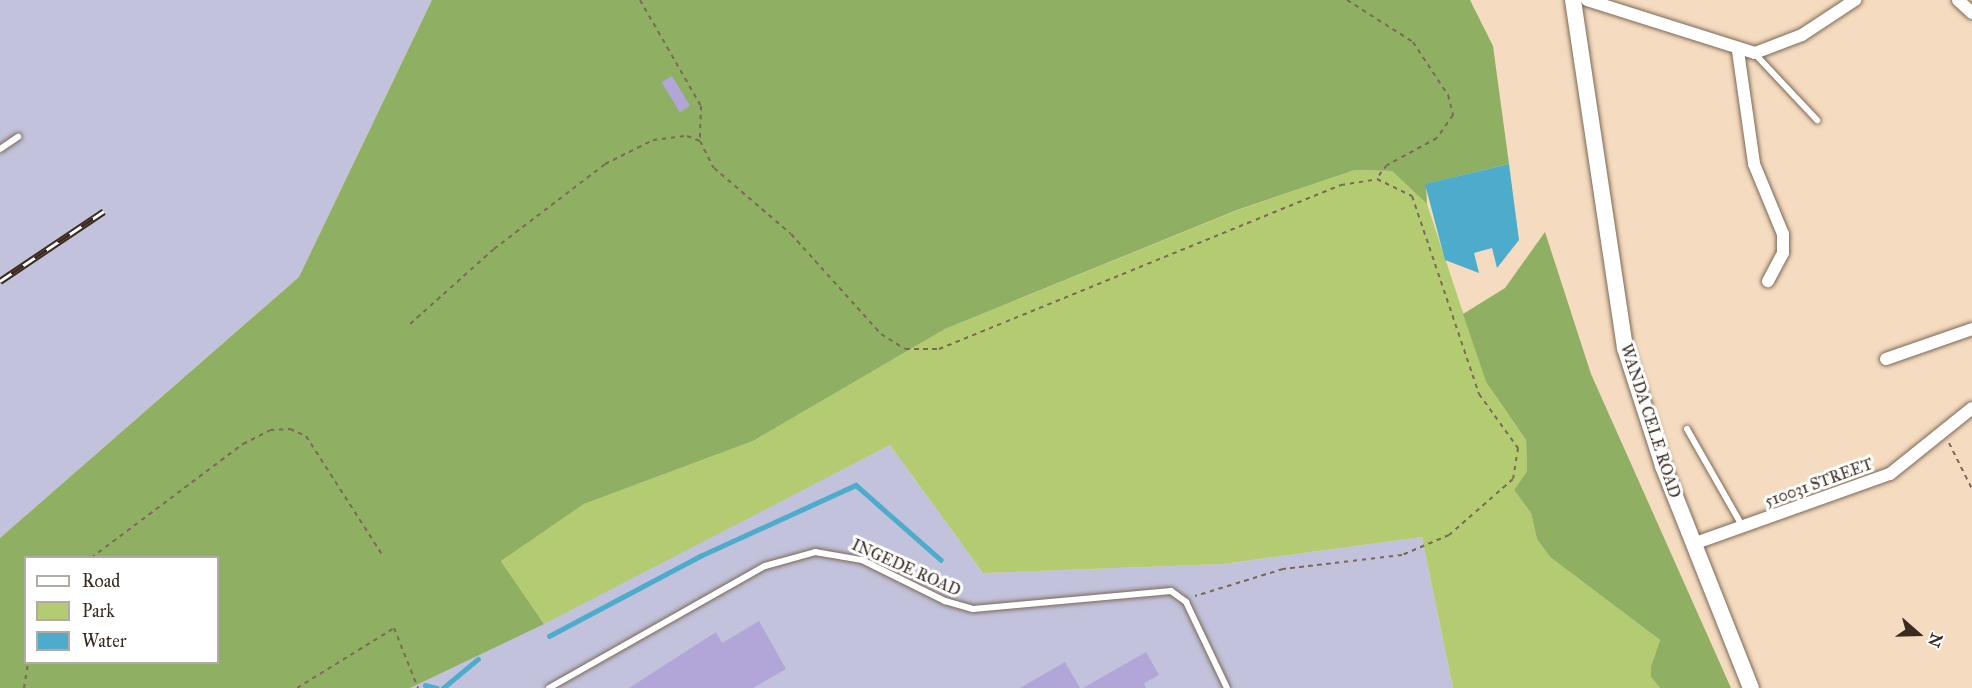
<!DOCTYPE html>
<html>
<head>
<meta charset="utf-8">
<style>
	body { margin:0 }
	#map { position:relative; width:1972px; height:688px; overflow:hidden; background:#f5dbbf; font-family:"IM FELL Great Primer",serif }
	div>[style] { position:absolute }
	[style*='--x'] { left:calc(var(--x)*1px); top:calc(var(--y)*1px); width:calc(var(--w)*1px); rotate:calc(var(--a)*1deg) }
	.industrial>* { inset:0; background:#c2c2dc }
	.green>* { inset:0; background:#b4cc71 }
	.forest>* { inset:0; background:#8fb063 }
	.water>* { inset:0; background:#4daccb }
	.stream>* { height:4.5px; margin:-2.25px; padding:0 2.25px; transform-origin:2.25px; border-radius:2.25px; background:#4daccb }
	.building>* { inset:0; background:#b2a6d8; transform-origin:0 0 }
	.path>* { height:2px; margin-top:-1px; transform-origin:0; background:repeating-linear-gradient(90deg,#7c6856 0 4.5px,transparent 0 9px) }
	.roads { filter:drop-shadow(0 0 2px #7c6856) drop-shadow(0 0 2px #7c6856) }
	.lane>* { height:6px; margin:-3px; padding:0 3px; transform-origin:3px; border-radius:3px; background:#fff }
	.street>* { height:12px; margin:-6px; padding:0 6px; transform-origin:6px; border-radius:6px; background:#fff }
	.secondary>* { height:16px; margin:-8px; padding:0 8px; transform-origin:8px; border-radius:8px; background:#fff }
	.rail>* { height:7px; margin-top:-3.5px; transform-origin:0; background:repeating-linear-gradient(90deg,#fff 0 14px,#3b2a1e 0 28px); box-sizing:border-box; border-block:2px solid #3b2a1e }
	span { translate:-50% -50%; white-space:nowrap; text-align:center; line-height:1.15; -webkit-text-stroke:6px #fff; paint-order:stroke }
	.street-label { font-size:16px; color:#3b2a1e }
	.legend { position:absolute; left:24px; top:556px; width:195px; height:108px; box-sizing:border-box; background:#fff; border:2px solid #b1aaa5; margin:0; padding:8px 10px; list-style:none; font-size:18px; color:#3b2a1e }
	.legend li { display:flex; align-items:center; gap:12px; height:30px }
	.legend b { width:30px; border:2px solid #b1aaa5 }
	.north { position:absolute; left:1888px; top:604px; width:60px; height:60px; -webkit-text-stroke:4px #fff; paint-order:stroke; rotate:110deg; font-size:16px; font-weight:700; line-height:24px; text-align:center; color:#3b2a1e }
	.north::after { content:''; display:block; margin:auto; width:21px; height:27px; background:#3b2a1e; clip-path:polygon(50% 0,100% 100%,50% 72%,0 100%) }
</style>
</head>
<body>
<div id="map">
	<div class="industrial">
		<i style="clip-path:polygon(0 0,432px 0,299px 277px,0 538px)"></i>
		<i style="clip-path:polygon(890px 445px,983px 573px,1223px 564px,1422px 537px,1453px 688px,410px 688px)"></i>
	</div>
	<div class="green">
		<i style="clip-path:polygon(1355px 170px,1392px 171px,1427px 204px,1486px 382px,1526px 440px,1527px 471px,1514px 490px,1531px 513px,1537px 539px,1550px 557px,1660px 640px,1651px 666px,1651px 677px,1660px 688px,1453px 688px,1422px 537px,1223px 564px,983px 573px,890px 445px,544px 624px,501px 561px,584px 504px,753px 441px,945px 329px,1238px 210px)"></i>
	</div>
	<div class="forest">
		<i style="clip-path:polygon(evenodd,432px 0,1470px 0,1493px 46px,1509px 164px,1426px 184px,1427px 204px,1392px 171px,1355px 170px,1237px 210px,945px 329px,753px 441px,584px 504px,501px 561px,544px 624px,410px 688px,0 688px,0 538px,299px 277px,432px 0,26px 558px,218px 558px,218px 662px,26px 662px,26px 558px)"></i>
		<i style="clip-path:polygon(1545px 232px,1591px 374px,1731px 688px,1660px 688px,1651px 677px,1651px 666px,1660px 640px,1550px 557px,1537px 539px,1531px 513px,1514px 490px,1527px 471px,1526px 440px,1486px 382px,1463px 314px,1505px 288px)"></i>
	</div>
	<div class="water">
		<i style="clip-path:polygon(1509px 164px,1519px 240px,1497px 268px,1492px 248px,1474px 253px,1479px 273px,1445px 260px,1425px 184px)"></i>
	</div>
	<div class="stream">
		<i style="--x:549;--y:636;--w:171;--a:-27.9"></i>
		<i style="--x:700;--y:556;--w:171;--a:-24.5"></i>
		<i style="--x:856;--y:485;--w:113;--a:41.4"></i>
		<i style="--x:425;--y:685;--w:12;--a:14"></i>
		<i style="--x:443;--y:688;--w:45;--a:-39.6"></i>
	</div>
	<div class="building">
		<i style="left:672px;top:76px;width:35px;height:12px;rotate:59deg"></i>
		<i style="clip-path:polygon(759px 621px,786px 669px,753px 688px,629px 688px,716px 632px,722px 643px)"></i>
		<i style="clip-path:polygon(1146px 652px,1159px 675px,1144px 683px,1146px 688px,1083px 688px)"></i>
		<i style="clip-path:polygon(1065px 662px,1080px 688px,1020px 688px)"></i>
	</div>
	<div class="path">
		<i style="--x:640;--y:0;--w:122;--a:60.1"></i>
		<i style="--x:701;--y:106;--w:35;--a:92"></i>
		<i style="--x:700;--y:141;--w:30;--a:63"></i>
		<i style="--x:714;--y:168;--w:101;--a:40.6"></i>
		<i style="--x:791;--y:234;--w:135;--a:48"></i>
		<i style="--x:881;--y:334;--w:28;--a:32"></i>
		<i style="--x:905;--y:349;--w:34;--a:0"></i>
		<i style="--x:939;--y:349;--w:434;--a:-22.2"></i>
		<i style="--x:1341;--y:185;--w:36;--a:-9"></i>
		<i style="--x:1377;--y:179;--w:39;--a:26"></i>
		<i style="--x:1412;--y:196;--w:209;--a:71.3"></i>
		<i style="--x:1479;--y:394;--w:67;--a:54.2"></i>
		<i style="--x:1518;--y:448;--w:31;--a:99"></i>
		<i style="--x:1513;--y:479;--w:85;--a:138.8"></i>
		<i style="--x:1449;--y:535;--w:51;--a:156.9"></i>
		<i style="--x:1402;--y:555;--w:120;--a:173.3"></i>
		<i style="--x:1283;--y:569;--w:92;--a:162.9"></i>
		<i style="--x:1347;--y:0;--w:78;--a:32.5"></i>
		<i style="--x:1413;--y:42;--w:64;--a:56.6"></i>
		<i style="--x:1448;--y:95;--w:21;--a:76"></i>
		<i style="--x:1453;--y:115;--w:28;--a:125"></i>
		<i style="--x:1437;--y:138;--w:57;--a:151.6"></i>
		<i style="--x:1387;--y:165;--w:16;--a:128"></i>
		<i style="--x:410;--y:324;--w:113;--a:-41.8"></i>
		<i style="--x:494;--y:249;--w:140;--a:-37.4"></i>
		<i style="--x:605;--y:164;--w:54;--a:-26.6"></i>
		<i style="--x:653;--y:140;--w:34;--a:-7"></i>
		<i style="--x:687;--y:136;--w:14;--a:21"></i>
		<i style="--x:1949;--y:443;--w:51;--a:63.4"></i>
		<i style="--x:91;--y:558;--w:190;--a:-36.9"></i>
		<i style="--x:243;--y:444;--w:30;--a:-27"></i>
		<i style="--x:270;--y:430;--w:20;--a:-3"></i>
		<i style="--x:290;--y:429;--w:17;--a:24"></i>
		<i style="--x:306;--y:436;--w:143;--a:57.3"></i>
		<i style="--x:24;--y:688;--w:26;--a:-81"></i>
		<i style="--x:297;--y:688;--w:114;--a:-31.7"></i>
		<i style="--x:394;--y:628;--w:65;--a:68.2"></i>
	</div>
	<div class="roads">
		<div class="lane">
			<i style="--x:1755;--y:54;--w:91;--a:46.8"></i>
			<i style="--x:0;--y:149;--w:22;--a:-34"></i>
			<i style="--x:1687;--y:429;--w:113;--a:60.3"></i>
			<i style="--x:549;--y:688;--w:248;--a:-29.5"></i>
			<i style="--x:765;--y:566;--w:52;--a:-15.6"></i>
			<i style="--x:815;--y:552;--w:48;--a:9.7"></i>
			<i style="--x:862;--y:560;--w:93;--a:26.3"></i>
			<i style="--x:945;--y:601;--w:29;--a:16"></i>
			<i style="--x:973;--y:609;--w:199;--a:-5.2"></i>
			<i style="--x:1171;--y:591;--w:19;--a:36"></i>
			<i style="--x:1186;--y:602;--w:95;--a:64.5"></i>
		</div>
		<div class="street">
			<i style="--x:1587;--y:0;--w:176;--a:17.5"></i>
			<i style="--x:1755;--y:53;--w:50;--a:-21"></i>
			<i style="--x:1802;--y:35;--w:64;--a:-33.4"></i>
			<i style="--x:1958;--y:0;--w:19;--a:43"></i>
			<i style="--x:1738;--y:51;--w:114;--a:81.9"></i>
			<i style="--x:1754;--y:164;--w:76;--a:67.5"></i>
			<i style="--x:1783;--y:234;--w:19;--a:90"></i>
			<i style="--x:1783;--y:253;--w:32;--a:118"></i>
			<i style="--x:1886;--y:359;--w:91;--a:-19.2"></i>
			<i style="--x:1693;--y:544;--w:209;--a:-19.6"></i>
			<i style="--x:1890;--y:474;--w:105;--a:-38.8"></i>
		</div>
		<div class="secondary">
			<i style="--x:1573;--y:0;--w:352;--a:81.5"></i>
			<i style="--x:1625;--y:348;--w:124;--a:72.1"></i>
			<i style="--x:1663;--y:466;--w:239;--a:68.4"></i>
		</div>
	</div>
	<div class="rail">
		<i style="--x:0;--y:281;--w:125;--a:-33.9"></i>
	</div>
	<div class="street-label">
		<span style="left:1650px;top:421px;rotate:72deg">WANDA CELE ROAD</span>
		<span style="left:1819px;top:483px;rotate:-20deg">510031 STREET</span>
		<span style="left:906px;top:568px;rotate:24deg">INGEDE ROAD</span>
	</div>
	<ul class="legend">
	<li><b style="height:8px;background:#fff"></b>Road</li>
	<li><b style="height:16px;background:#b4cc71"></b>Park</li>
	<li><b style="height:16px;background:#4daccb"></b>Water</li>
	</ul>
	<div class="north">N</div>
</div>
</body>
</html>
